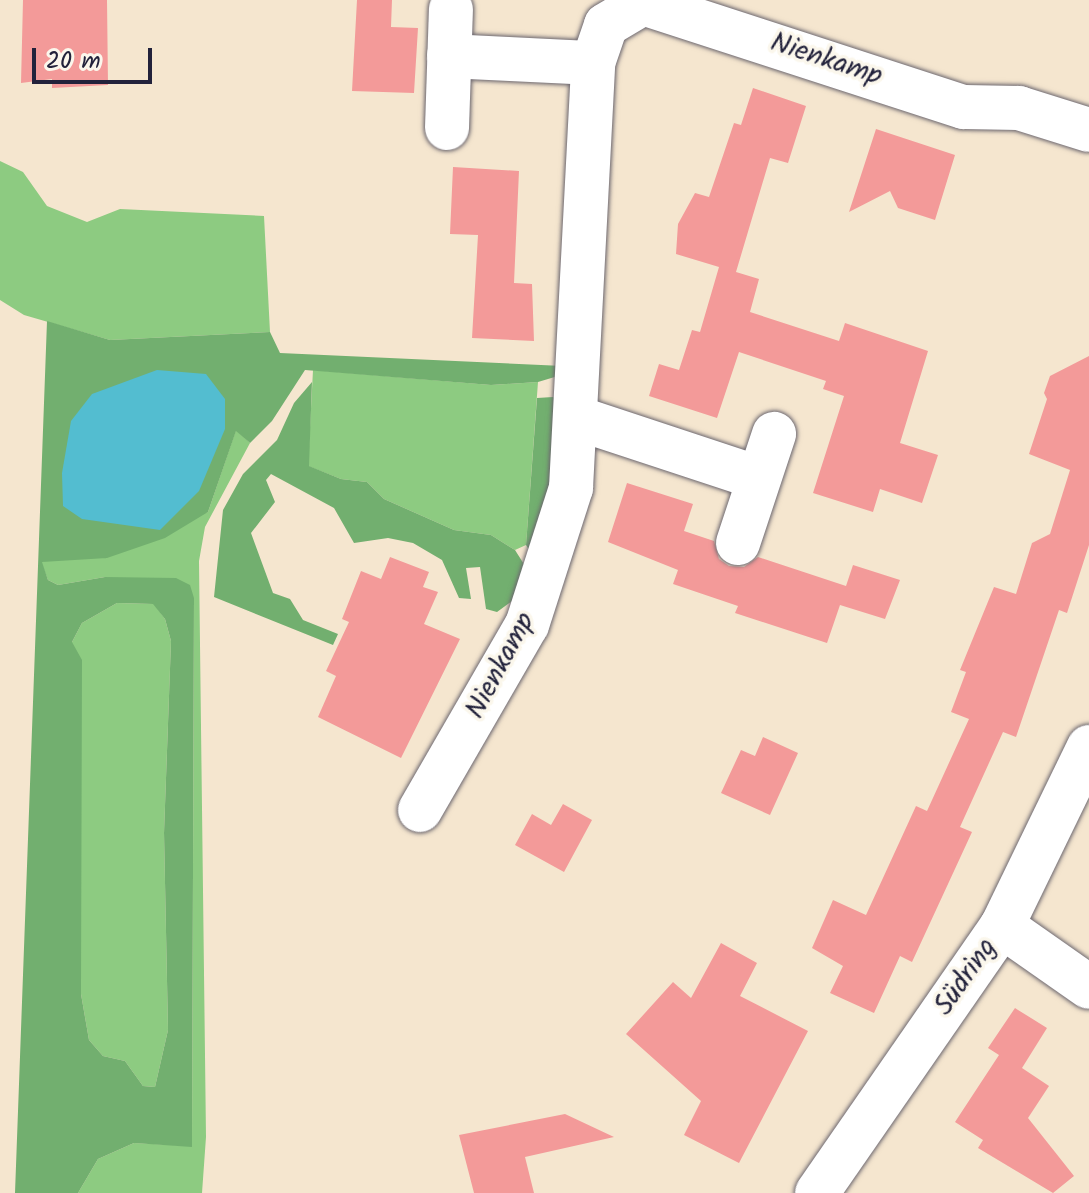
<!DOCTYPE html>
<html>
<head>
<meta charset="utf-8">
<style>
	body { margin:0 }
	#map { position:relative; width:1089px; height:1193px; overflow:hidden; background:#f5e6cf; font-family:Kalam,sans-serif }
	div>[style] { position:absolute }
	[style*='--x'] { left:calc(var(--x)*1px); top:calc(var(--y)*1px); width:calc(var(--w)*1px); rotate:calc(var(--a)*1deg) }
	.green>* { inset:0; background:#8dcb81 }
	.forest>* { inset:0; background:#72af6f }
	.water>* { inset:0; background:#53bdd0 }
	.building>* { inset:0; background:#f39a99 }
	.roads { filter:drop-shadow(0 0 2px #6c676f) drop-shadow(0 0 2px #6c676f) }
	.minor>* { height:44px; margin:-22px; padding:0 22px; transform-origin:22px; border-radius:22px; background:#fff }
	span { translate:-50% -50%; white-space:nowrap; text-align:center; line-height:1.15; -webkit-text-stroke:7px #fbf7ec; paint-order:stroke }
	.street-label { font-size:28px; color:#22223b }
	.scale { position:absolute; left:32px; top:48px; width:120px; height:36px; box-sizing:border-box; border:4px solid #22223b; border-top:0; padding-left:10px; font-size:24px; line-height:28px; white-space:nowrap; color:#22223b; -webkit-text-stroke:6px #fbf7ec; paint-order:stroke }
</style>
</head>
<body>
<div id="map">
	<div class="green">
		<i style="clip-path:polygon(0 161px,23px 172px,47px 206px,87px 222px,120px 209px,264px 216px,270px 332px,110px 340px,24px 315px,0 300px)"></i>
		<i style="clip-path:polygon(313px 370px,491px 385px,538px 382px,526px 545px,515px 550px,491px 535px,454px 530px,384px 499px,367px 482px,341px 479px,308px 466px)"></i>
		<i style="clip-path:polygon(236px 430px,250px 443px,205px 527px,199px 561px,206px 1137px,202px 1193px,78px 1193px,98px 1159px,134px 1143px,192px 1146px,194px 598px,105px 577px,58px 585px,48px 580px,41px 562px,208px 512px)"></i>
		<i style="clip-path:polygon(117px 603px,154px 604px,165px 619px,171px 641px,164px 833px,168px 1030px,155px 1087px,143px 1086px,125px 1061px,103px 1056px,89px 1040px,81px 994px,72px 642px,82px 623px)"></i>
	</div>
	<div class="forest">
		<i style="clip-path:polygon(evenodd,47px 321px,110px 340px,270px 332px,280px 353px,563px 366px,558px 376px,538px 382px,491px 385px,305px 370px,272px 421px,250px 443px,236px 431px,208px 512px,165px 538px,107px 558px,42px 562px,48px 580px,58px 585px,105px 577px,176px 578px,190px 585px,194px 598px,192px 1147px,134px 1143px,98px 1159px,78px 1193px,15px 1193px,47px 321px,117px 603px,153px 604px,165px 619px,171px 641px,164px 833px,168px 1030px,155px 1087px,143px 1086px,125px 1061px,103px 1056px,89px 1040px,81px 994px,82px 660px,72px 642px,82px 623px,117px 603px)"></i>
		<i style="clip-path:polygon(312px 382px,309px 466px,341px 479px,367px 482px,384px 499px,454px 530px,491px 535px,515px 550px,527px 569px,512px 601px,497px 612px,486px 609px,480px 567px,466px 568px,471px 599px,459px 598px,442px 560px,413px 543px,388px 538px,354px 543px,334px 508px,271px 474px,266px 480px,275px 502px,251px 533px,273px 593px,290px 599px,303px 620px,338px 634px,333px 645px,214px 597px,223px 510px,243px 474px,277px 440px,294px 403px)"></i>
		<i style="clip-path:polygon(553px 397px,560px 403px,562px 442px,534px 557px,526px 545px,537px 398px)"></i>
	</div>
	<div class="water">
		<i style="clip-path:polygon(157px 370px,206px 374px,225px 399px,225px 429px,199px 491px,160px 530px,82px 519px,63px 506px,62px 473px,71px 421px,92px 394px)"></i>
	</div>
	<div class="building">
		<i style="clip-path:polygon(23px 0,107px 0,108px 85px,52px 88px,52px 79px,21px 83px)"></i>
		<i style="clip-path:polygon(357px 0,392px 0,391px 27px,418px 28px,414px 93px,352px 91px)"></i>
		<i style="clip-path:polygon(753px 88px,806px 106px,788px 163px,770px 158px,736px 272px,759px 279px,750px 312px,839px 341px,845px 323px,928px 351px,900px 443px,938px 455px,922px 503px,880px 489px,873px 512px,813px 493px,844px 396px,823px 389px,826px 381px,739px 352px,717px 418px,649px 396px,659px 364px,679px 370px,692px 330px,700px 332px,719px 267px,676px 254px,678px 224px,695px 193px,709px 197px,734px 123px,741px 125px)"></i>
		<i style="clip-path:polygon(876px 129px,955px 155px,935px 220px,898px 208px,890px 191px,849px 212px)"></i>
		<i style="clip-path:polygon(453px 167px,519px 171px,514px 283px,532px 284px,534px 341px,472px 338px,478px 235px,450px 234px)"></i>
		<i style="clip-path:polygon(1089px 356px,1089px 545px,1067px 613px,1059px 610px,1016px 737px,1003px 732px,960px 827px,972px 832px,912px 962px,900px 956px,874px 1013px,830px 993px,843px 966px,812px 948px,833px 900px,866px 915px,916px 806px,927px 811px,969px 719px,951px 712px,966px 672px,960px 670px,994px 587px,1016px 594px,1032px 543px,1050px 534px,1070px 470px,1029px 454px,1047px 399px,1044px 393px,1050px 376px)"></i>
		<i style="clip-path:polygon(627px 483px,693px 504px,684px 531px,714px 541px,719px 559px,729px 566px,744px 567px,758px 557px,846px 586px,853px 565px,900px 580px,885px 619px,840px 605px,827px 643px,735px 613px,738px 606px,673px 584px,678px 570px,608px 542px)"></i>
		<i style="clip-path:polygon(390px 557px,429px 572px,423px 587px,438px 592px,424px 624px,460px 639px,401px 758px,318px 717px,336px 676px,326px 671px,349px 622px,342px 619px,361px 571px,381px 579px)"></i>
		<i style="clip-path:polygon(763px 737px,798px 753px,770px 815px,721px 793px,741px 750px,755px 756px)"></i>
		<i style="clip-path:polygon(563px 804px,592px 820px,564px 872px,515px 845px,532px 814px,551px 825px)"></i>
		<i style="clip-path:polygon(721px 943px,757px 963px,740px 996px,808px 1031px,739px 1163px,684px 1135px,701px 1101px,626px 1034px,673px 982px,691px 998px)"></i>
		<i style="clip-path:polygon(1015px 1008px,1047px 1028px,1022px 1068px,1049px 1086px,1028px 1118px,1074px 1176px,1053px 1193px,978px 1148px,983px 1140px,955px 1122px,999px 1055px,988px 1048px)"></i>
		<i style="clip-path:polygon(565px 1114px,614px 1137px,525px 1157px,534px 1193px,474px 1193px,459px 1135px)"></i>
	</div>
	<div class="roads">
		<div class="minor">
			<i style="--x:449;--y:56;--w:144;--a:2.8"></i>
			<i style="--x:447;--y:128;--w:119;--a:-88.1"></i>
			<i style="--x:577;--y:418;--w:191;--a:18.3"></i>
			<i style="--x:738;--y:543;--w:115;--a:-71.7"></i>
			<i style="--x:420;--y:810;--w:214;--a:-60"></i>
			<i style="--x:527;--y:625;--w:144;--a:-72.2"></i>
			<i style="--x:571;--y:488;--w:426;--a:-87"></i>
			<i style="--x:593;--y:63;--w:40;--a:-71.1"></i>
			<i style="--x:606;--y:25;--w:43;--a:-30.7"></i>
			<i style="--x:643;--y:3;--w:337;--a:18"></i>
			<i style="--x:964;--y:107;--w:55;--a:1"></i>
			<i style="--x:1019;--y:108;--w:73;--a:17.4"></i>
			<i style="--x:1002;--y:926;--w:106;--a:35"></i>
			<i style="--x:817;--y:1193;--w:325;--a:-55.3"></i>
			<i style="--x:1002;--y:926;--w:199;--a:-64.1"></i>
		</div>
	</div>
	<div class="street-label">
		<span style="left:826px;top:60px;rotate:18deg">Nienkamp</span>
		<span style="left:501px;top:666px;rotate:-62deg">Nienkamp</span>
		<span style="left:966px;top:977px;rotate:-55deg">Südring</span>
	</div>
	<div class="scale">20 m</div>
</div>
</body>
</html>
